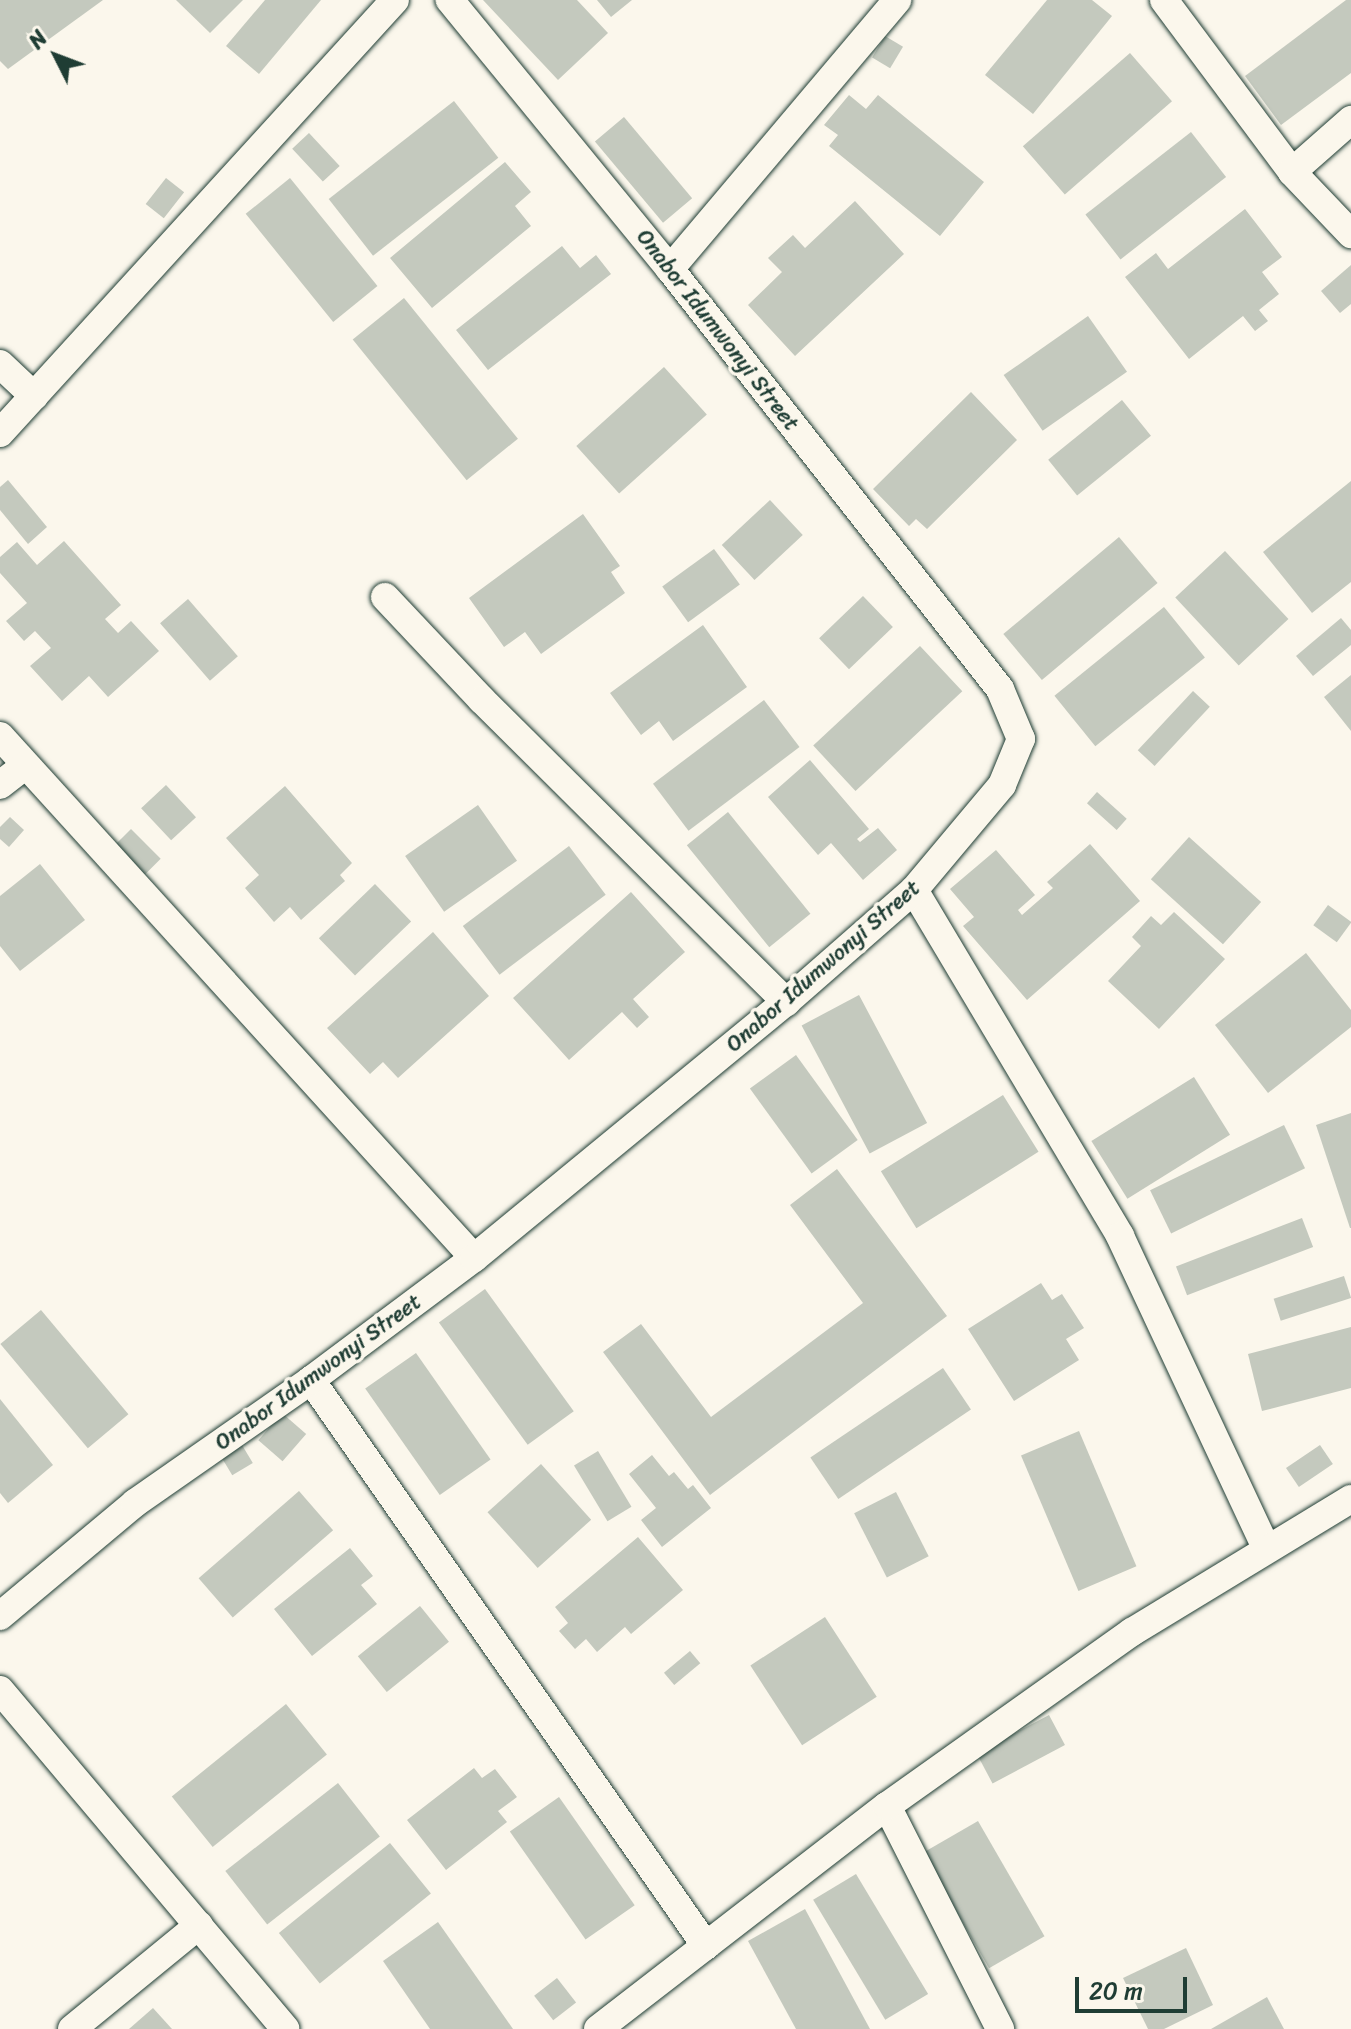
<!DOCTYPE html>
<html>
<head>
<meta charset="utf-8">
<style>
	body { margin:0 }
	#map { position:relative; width:1351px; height:2029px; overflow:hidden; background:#fbf7ec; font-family:Sriracha,sans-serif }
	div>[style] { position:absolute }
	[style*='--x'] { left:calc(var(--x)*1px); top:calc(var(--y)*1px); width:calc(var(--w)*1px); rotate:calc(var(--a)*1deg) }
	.building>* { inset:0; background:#c4c9be; transform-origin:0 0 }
	.roads { filter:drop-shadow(0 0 2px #1f3d34) drop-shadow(0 0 2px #1f3d34) }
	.minor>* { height:28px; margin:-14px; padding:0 14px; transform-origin:14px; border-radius:14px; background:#fbf7ec }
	span { translate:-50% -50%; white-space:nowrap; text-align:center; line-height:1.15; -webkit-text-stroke:7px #fbf7ec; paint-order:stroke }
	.street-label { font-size:22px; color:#1f3d34 }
	.north { position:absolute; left:16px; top:16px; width:80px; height:80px; -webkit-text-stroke:6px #fbf7ec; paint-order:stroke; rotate:312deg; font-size:22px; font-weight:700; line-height:32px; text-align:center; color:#1f3d34 }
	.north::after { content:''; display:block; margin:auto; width:28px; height:36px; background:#1f3d34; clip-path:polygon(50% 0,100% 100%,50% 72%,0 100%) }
	.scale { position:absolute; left:1075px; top:1977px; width:112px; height:36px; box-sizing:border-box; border:4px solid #1f3d34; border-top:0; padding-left:10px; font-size:24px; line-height:28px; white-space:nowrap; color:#1f3d34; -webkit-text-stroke:6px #fbf7ec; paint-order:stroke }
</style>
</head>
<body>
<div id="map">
	<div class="building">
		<i style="clip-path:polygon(0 0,103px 0,8px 69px,0 61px)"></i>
		<i style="clip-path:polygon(176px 0,243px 0,210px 33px)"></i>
		<i style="clip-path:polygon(265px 0,321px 0,259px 74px,226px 46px)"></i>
		<i style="clip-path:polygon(483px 0,577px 0,608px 33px,558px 80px)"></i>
		<i style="clip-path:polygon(597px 0,632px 0,611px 17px)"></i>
		<i style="clip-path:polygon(1047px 0,1092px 0,1112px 16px,1033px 114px,985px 75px)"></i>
		<i style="clip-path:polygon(1346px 0,1351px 0,1351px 73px,1281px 125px,1245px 76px)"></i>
		<i style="left:885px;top:36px;width:21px;height:25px;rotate:31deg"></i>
		<i style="left:1130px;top:53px;width:64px;height:142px;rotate:49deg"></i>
		<i style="clip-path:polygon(849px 95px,866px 109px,878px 95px,984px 182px,940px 236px,829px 146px,838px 135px,824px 125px)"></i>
		<i style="left:454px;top:101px;width:72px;height:159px;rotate:52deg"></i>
		<i style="left:624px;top:117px;width:106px;height:38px;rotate:50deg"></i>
		<i style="left:1191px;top:132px;width:57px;height:134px;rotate:52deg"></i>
		<i style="left:309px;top:133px;width:45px;height:23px;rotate:47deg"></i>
		<i style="clip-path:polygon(505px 162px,531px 192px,515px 206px,531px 226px,432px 308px,390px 258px)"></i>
		<i style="left:166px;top:178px;width:23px;height:33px;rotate:38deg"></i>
		<i style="left:290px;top:178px;width:139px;height:57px;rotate:51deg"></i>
		<i style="clip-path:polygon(855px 201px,904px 254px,795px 356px,748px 305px,782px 272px,768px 258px,793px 235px,805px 248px)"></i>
		<i style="clip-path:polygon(1245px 209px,1282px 257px,1262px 272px,1279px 294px,1259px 310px,1268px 321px,1255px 331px,1243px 316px,1189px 359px,1125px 277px,1156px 253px,1168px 269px)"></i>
		<i style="clip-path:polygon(562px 246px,580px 268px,596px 255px,611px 274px,488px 370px,456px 330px)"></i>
		<i style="clip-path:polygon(1351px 265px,1351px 304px,1340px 313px,1321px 291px)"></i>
		<i style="left:404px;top:298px;width:181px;height:66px;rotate:51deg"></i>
		<i style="left:1088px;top:316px;width:68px;height:103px;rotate:55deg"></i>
		<i style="left:664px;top:367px;width:64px;height:118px;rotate:48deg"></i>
		<i style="clip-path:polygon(971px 392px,1017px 440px,927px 529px,916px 519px,909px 526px,873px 489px)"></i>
		<i style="left:1122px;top:400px;width:46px;height:95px;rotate:51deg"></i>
		<i style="clip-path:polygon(8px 480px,47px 527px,28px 544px,0 510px,0 487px)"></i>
		<i style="clip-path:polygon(1351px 481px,1351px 582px,1312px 613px,1263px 552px)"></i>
		<i style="left:770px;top:500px;width:48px;height:66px;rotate:47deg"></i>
		<i style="clip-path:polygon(583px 514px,620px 566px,611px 572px,625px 593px,541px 654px,525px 632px,504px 647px,469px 598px)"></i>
		<i style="left:1119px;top:537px;width:60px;height:151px;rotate:50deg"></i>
		<i style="clip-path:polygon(64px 541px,121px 605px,105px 619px,118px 633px,131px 621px,159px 651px,108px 697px,89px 676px,62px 701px,30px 666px,51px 648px,35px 631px,24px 641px,6px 621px,27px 603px,0 573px,0 557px,17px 542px,37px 565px)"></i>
		<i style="left:714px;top:549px;width:44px;height:64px;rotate:54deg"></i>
		<i style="left:1225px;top:551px;width:93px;height:68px;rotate:47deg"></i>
		<i style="left:863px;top:596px;width:43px;height:61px;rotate:46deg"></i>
		<i style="left:188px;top:599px;width:76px;height:37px;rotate:49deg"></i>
		<i style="left:1164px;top:607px;width:65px;height:141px;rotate:51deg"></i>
		<i style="clip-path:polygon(1341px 618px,1351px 630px,1351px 645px,1313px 676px,1296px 656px)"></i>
		<i style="clip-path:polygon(703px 625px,747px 687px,673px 741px,659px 721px,641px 735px,610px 693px)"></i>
		<i style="left:920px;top:646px;width:62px;height:146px;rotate:47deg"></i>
		<i style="clip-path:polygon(1351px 675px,1351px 731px,1324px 697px)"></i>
		<i style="left:1193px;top:691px;width:23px;height:81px;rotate:43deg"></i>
		<i style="left:764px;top:700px;width:59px;height:139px;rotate:53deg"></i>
		<i style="clip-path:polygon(810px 760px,869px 829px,857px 839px,860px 842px,878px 828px,897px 850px,863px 880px,831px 843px,818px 855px,768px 797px)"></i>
		<i style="left:166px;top:785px;width:44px;height:34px;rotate:47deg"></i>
		<i style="clip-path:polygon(285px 786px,352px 863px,340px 875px,345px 881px,301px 920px,290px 907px,274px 922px,245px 888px,259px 875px,226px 838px)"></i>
		<i style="left:1097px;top:792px;width:40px;height:15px;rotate:42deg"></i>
		<i style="left:478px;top:805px;width:68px;height:89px;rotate:55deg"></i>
		<i style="left:728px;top:812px;width:131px;height:53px;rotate:51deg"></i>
		<i style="clip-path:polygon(10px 817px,24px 830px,9px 847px,0 839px,0 827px)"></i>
		<i style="left:131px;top:829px;width:42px;height:28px;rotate:45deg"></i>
		<i style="left:1189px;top:837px;width:97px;height:57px;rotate:42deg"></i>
		<i style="clip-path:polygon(1090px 844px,1140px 901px,1027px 1000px,963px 926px,974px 917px,950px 889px,996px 850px,1035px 895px,1018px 910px,1022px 915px,1053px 888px,1047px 882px)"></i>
		<i style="left:569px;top:846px;width:61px;height:133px;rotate:53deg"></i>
		<i style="clip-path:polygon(40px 864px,85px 920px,20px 971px,0 946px,0 896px)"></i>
		<i style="left:375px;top:884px;width:52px;height:78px;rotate:46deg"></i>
		<i style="clip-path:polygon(631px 892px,685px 952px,633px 999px,649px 1017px,637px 1028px,622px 1012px,569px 1060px,513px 998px)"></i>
		<i style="left:1328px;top:905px;width:29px;height:25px;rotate:36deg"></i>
		<i style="clip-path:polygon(1174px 912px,1225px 959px,1159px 1029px,1108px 981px,1141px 946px,1132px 937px,1151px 916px,1161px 925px)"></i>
		<i style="clip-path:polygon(433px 932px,489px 996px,398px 1078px,383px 1062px,370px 1074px,327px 1028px)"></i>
		<i style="clip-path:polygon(1306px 953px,1351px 1010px,1351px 1027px,1268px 1093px,1215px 1025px)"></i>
		<i style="left:859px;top:995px;width:145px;height:65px;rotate:62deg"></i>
		<i style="left:796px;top:1055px;width:105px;height:57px;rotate:54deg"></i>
		<i style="left:1194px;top:1077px;width:68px;height:121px;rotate:58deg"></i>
		<i style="left:1003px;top:1095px;width:67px;height:144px;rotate:58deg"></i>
		<i style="clip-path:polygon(1351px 1113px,1351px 1228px,1350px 1228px,1316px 1125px)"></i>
		<i style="left:1284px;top:1125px;width:48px;height:149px;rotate:64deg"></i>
		<i style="clip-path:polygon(837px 1169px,947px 1316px,710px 1495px,603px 1352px,641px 1324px,711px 1417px,863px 1303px,790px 1205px)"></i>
		<i style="left:1302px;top:1218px;width:31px;height:135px;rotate:69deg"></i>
		<i style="left:1344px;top:1276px;width:23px;height:74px;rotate:72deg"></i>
		<i style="clip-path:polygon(1041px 1283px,1052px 1300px,1062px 1294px,1084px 1328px,1066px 1339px,1079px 1360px,1014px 1401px,968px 1329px)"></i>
		<i style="left:485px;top:1289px;width:151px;height:57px;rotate:54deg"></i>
		<i style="left:41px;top:1310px;width:136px;height:53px;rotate:50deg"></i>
		<i style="clip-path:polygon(1351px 1327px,1351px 1388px,1262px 1411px,1248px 1354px)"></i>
		<i style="left:416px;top:1353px;width:130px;height:62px;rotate:55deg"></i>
		<i style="left:943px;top:1368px;width:50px;height:160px;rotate:56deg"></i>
		<i style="clip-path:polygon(0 1399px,53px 1465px,8px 1503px,0 1493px)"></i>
		<i style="left:282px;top:1413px;width:32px;height:36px;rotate:41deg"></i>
		<i style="left:1079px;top:1431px;width:147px;height:63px;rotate:67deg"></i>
		<i style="left:242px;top:1445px;width:21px;height:24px;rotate:59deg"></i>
		<i style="left:1320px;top:1445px;width:23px;height:41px;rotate:56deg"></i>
		<i style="left:598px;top:1451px;width:65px;height:28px;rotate:59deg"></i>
		<i style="clip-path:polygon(652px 1455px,669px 1476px,674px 1472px,688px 1489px,693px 1485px,711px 1508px,662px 1547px,641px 1520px,656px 1508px,629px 1474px)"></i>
		<i style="left:541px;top:1464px;width:75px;height:72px;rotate:48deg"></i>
		<i style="left:299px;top:1491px;width:52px;height:133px;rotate:49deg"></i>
		<i style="left:896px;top:1492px;width:72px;height:47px;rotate:63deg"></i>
		<i style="clip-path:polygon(638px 1537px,683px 1590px,631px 1634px,625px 1627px,597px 1652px,586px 1639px,575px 1649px,559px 1631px,568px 1623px,555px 1607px)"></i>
		<i style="clip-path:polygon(350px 1548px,373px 1576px,361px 1585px,377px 1604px,312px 1656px,274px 1609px)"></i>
		<i style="left:420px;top:1606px;width:46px;height:80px;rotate:51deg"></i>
		<i style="left:825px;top:1617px;width:95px;height:89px;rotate:57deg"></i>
		<i style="left:690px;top:1651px;width:16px;height:34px;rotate:50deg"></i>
		<i style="left:286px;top:1704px;width:65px;height:147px;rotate:51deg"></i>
		<i style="left:1049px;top:1715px;width:34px;height:82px;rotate:62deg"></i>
		<i style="clip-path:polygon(474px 1768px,482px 1778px,495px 1769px,517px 1797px,498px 1811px,507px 1822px,446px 1870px,407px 1820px)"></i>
		<i style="left:338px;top:1783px;width:68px;height:143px;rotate:52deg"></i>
		<i style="left:559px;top:1797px;width:132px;height:60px;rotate:55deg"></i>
		<i style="left:978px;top:1821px;width:133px;height:64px;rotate:60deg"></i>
		<i style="left:390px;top:1843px;width:65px;height:143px;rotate:51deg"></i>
		<i style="left:856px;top:1874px;width:140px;height:50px;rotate:59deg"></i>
		<i style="clip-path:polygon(805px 1909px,870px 2029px,796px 2029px,748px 1941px)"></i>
		<i style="clip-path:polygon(438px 1922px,513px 2029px,430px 2029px,383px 1961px)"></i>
		<i style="clip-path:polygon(1186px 1948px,1213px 2005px,1164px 2029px,1148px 2029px,1123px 1978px)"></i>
		<i style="left:557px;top:1978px;width:31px;height:29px;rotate:52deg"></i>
		<i style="clip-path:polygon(1267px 1997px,1284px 2029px,1211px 2029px)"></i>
		<i style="clip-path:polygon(153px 2008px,172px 2029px,129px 2029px)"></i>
	</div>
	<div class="roads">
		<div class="minor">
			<i style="--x:1164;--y:0;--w:214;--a:53.3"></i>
			<i style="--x:1292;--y:172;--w:86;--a:46.4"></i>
			<i style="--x:1292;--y:172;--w:79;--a:-41.4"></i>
			<i style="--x:670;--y:269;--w:352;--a:-49.8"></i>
			<i style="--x:0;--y:364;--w:47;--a:43.3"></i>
			<i style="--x:0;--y:433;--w:586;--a:-47.63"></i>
			<i style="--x:385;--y:597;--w:141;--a:46.7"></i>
			<i style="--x:482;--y:700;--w:429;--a:44.8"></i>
			<i style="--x:0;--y:736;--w:705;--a:47.76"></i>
			<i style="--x:0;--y:785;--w:31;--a:-38"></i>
			<i style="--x:914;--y:890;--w:403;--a:59.2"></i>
			<i style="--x:1120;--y:1236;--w:344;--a:64.9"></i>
			<i style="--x:311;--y:1380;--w:690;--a:55.09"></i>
			<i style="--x:0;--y:1616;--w:176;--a:-39.9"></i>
			<i style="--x:135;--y:1503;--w:215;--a:-34.9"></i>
			<i style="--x:311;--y:1380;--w:204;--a:-36.8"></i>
			<i style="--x:474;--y:1258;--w:404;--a:-39.4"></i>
			<i style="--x:786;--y:1002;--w:170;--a:-41.2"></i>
			<i style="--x:914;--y:890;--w:137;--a:-50"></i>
			<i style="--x:1002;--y:785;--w:50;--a:-67.6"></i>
			<i style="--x:1021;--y:739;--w:54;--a:-112.8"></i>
			<i style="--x:1000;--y:689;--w:534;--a:-128.16"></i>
			<i style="--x:670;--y:269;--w:348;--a:-129.3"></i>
			<i style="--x:0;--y:1690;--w:443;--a:49.9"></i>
			<i style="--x:887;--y:1806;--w:250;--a:63.1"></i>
			<i style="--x:72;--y:2029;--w:164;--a:-39.3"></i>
			<i style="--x:598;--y:2029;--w:365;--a:-37.7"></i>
			<i style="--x:887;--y:1806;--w:301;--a:-35.4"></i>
			<i style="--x:1132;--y:1632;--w:256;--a:-31.3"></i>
		</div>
	</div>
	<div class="street-label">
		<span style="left:718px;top:330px;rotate:52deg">Onabor Idumwonyi Street</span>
		<span style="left:823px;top:966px;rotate:-41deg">Onabor Idumwonyi Street</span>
		<span style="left:318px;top:1372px;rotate:-36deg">Onabor Idumwonyi Street</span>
	</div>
	<div class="north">N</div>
	<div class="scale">20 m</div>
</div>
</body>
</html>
